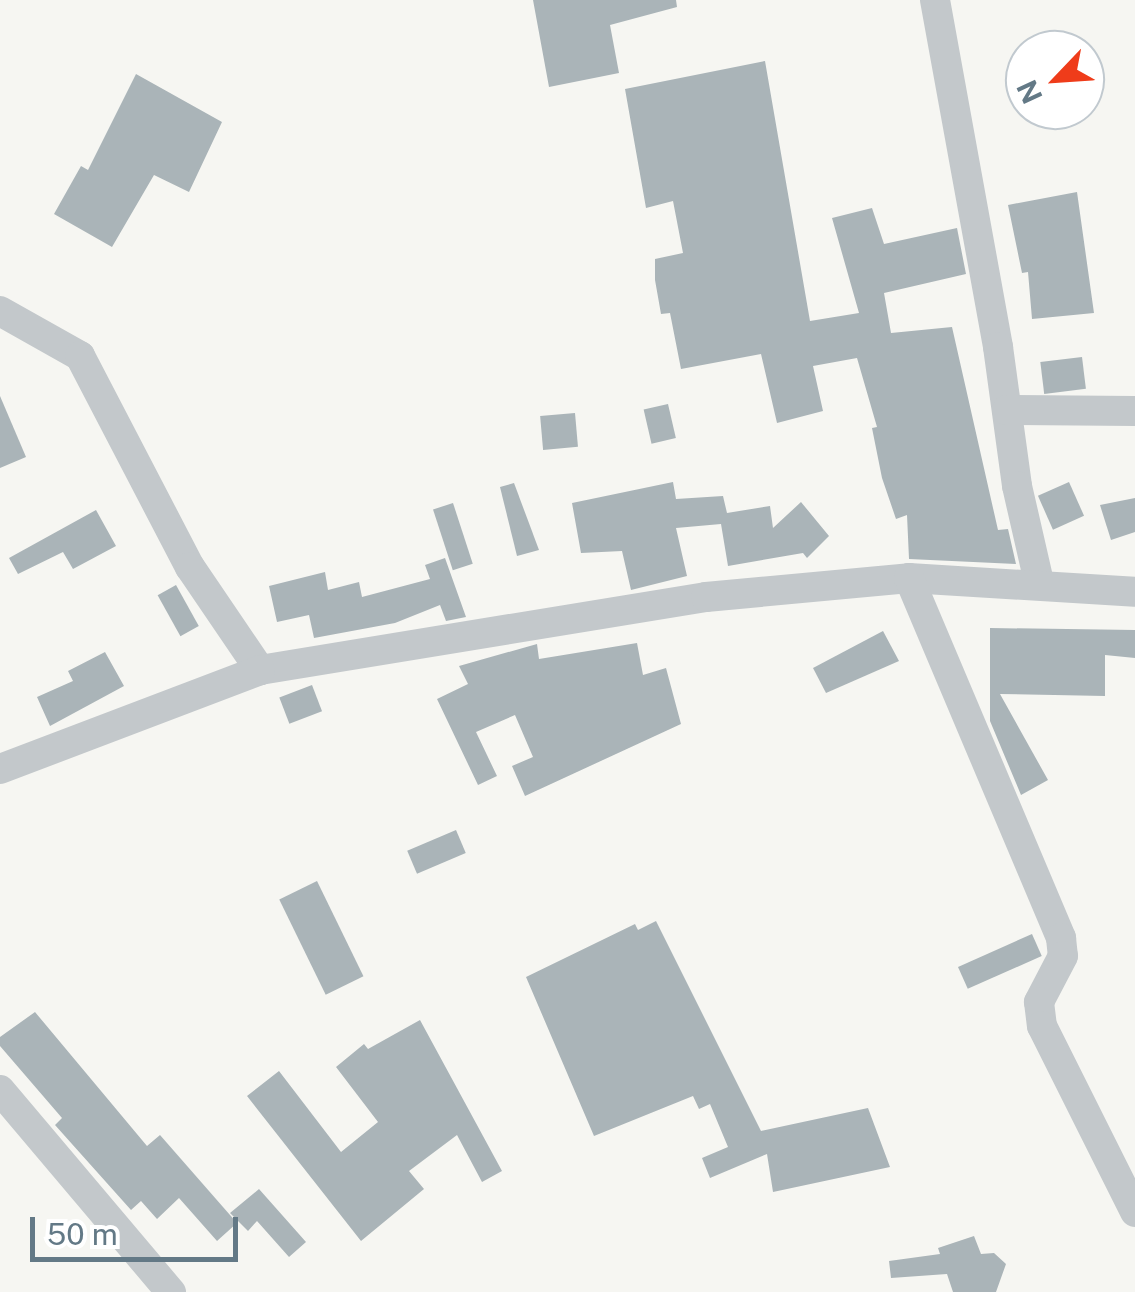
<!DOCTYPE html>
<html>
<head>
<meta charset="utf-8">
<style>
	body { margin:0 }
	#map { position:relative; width:1135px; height:1292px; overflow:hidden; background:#f6f6f2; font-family:"Public Sans",sans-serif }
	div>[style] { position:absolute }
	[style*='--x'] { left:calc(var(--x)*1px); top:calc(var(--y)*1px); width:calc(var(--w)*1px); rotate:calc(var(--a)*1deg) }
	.building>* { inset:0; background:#aab4b8; transform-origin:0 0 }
	.street>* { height:30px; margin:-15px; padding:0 15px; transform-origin:15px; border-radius:15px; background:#c3c8cb }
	span { translate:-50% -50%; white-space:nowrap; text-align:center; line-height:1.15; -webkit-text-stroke:10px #fff; paint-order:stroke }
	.north { position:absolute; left:1005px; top:30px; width:100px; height:100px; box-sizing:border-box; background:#fff; border:2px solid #c1c9cf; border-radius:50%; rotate:245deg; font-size:28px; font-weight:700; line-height:40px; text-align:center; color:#637986 }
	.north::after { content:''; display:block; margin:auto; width:35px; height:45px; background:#ef3c1a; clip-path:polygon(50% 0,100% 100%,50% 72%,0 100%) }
	.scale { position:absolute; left:30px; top:1217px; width:208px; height:45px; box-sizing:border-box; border:5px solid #637986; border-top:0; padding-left:12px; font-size:30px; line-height:35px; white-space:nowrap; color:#637986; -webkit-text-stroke:8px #fff; paint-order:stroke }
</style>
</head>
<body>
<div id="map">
	<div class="building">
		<i style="clip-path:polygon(533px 0,676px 0,677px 7px,610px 25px,619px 73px,549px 87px)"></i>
		<i style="clip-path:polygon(765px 61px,810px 321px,859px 313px,832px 218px,872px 208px,884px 244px,957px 228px,966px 274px,884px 293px,891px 333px,952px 327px,998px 530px,1008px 529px,1016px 564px,909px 559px,907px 515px,896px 519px,882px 478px,872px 428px,877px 427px,857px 358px,813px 366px,823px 411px,777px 423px,761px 354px,681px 369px,670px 313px,661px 314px,655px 280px,655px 259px,683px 253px,673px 201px,646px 208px,625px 89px)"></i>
		<i style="clip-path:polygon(136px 74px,222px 122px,189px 192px,154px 175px,112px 247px,54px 214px,81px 166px,88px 170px)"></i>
		<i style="clip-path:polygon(1077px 192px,1094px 313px,1032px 319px,1028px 272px,1022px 273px,1008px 205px)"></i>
		<i style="left:1082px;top:357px;width:32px;height:42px;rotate:83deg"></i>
		<i style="clip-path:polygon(0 396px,26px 457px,0 468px)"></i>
		<i style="left:668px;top:404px;width:35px;height:25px;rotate:77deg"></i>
		<i style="left:575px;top:413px;width:34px;height:35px;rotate:85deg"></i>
		<i style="clip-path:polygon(673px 482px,676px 499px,723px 496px,727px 513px,770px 506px,773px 528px,801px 502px,829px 536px,807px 558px,803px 553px,728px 566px,721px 524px,676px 528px,687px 576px,631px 590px,622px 551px,581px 553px,572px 503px)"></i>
		<i style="left:1069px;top:482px;width:37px;height:34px;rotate:66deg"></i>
		<i style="clip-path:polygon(514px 483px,539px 550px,517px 556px,500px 487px)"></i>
		<i style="clip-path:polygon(1135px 498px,1135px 532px,1111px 540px,1100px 505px)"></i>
		<i style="left:453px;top:503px;width:64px;height:21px;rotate:72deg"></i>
		<i style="clip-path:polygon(96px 510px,116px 546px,73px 569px,63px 552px,18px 574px,9px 558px)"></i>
		<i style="clip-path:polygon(445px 558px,466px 617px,446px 621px,440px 605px,395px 623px,314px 638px,309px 615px,277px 622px,269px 586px,325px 572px,328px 590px,359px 582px,362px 597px,430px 579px,425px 565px)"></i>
		<i style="left:176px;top:585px;width:47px;height:21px;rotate:61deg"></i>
		<i style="clip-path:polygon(990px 628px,1135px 630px,1135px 658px,1105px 655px,1105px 696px,1000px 694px,1048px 780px,1021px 795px,990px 721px)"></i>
		<i style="clip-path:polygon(883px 631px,899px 661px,826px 693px,813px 668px)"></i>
		<i style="clip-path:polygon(637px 643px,643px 675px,666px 668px,681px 724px,525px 796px,512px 766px,533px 757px,515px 715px,476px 732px,497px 776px,478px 785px,437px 699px,468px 684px,459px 666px,537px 644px,539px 659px)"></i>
		<i style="clip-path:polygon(105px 652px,124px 686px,50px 726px,37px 697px,73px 681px,68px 671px)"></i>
		<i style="left:312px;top:685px;width:28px;height:35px;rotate:69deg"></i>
		<i style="left:456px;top:830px;width:25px;height:53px;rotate:67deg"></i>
		<i style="left:317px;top:881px;width:106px;height:42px;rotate:64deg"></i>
		<i style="clip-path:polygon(656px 921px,761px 1131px,868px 1108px,890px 1167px,773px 1192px,767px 1154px,710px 1178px,702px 1158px,728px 1147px,710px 1104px,699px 1109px,693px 1096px,594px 1136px,526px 977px,635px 924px,638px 930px)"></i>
		<i style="left:1032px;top:934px;width:24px;height:81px;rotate:66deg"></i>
		<i style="clip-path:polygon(35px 1012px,147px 1146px,160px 1135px,237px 1223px,217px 1241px,179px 1198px,157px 1219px,141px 1201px,131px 1210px,55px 1125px,62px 1118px,0 1046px,0 1037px)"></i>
		<i style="clip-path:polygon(420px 1020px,502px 1171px,482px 1182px,457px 1135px,409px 1171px,424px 1189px,361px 1241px,247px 1096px,279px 1071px,341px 1152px,378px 1122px,336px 1067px,364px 1044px,368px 1049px)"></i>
		<i style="clip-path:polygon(259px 1189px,306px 1242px,289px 1257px,257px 1221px,248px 1231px,230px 1213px)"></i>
		<i style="clip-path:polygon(974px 1236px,981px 1254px,994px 1253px,1006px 1264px,996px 1292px,953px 1292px,947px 1274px,891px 1278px,889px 1261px,940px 1254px,938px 1248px)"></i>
	</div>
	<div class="street">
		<i style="--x:935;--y:0;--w:353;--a:79.7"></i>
		<i style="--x:998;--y:347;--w:140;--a:82.2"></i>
		<i style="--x:1017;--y:486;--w:98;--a:77.1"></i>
		<i style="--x:0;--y:311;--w:92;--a:29.4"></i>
		<i style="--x:80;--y:356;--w:238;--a:62.5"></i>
		<i style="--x:190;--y:567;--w:125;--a:55.8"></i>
		<i style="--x:260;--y:670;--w:452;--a:-9.3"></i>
		<i style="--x:706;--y:597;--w:204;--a:-5.3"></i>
		<i style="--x:909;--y:578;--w:226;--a:3.5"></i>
		<i style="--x:1007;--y:410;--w:128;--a:0.4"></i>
		<i style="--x:909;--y:578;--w:391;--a:67.1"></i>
		<i style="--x:1061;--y:938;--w:18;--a:84"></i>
		<i style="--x:1063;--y:956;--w:52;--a:117.6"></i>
		<i style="--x:1039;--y:1002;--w:24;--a:83"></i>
		<i style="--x:1042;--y:1026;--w:208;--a:63.4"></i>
		<i style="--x:0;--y:769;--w:278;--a:-20.8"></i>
		<i style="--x:0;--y:1090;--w:265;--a:49.8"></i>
	</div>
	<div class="north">N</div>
	<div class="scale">50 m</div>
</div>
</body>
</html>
